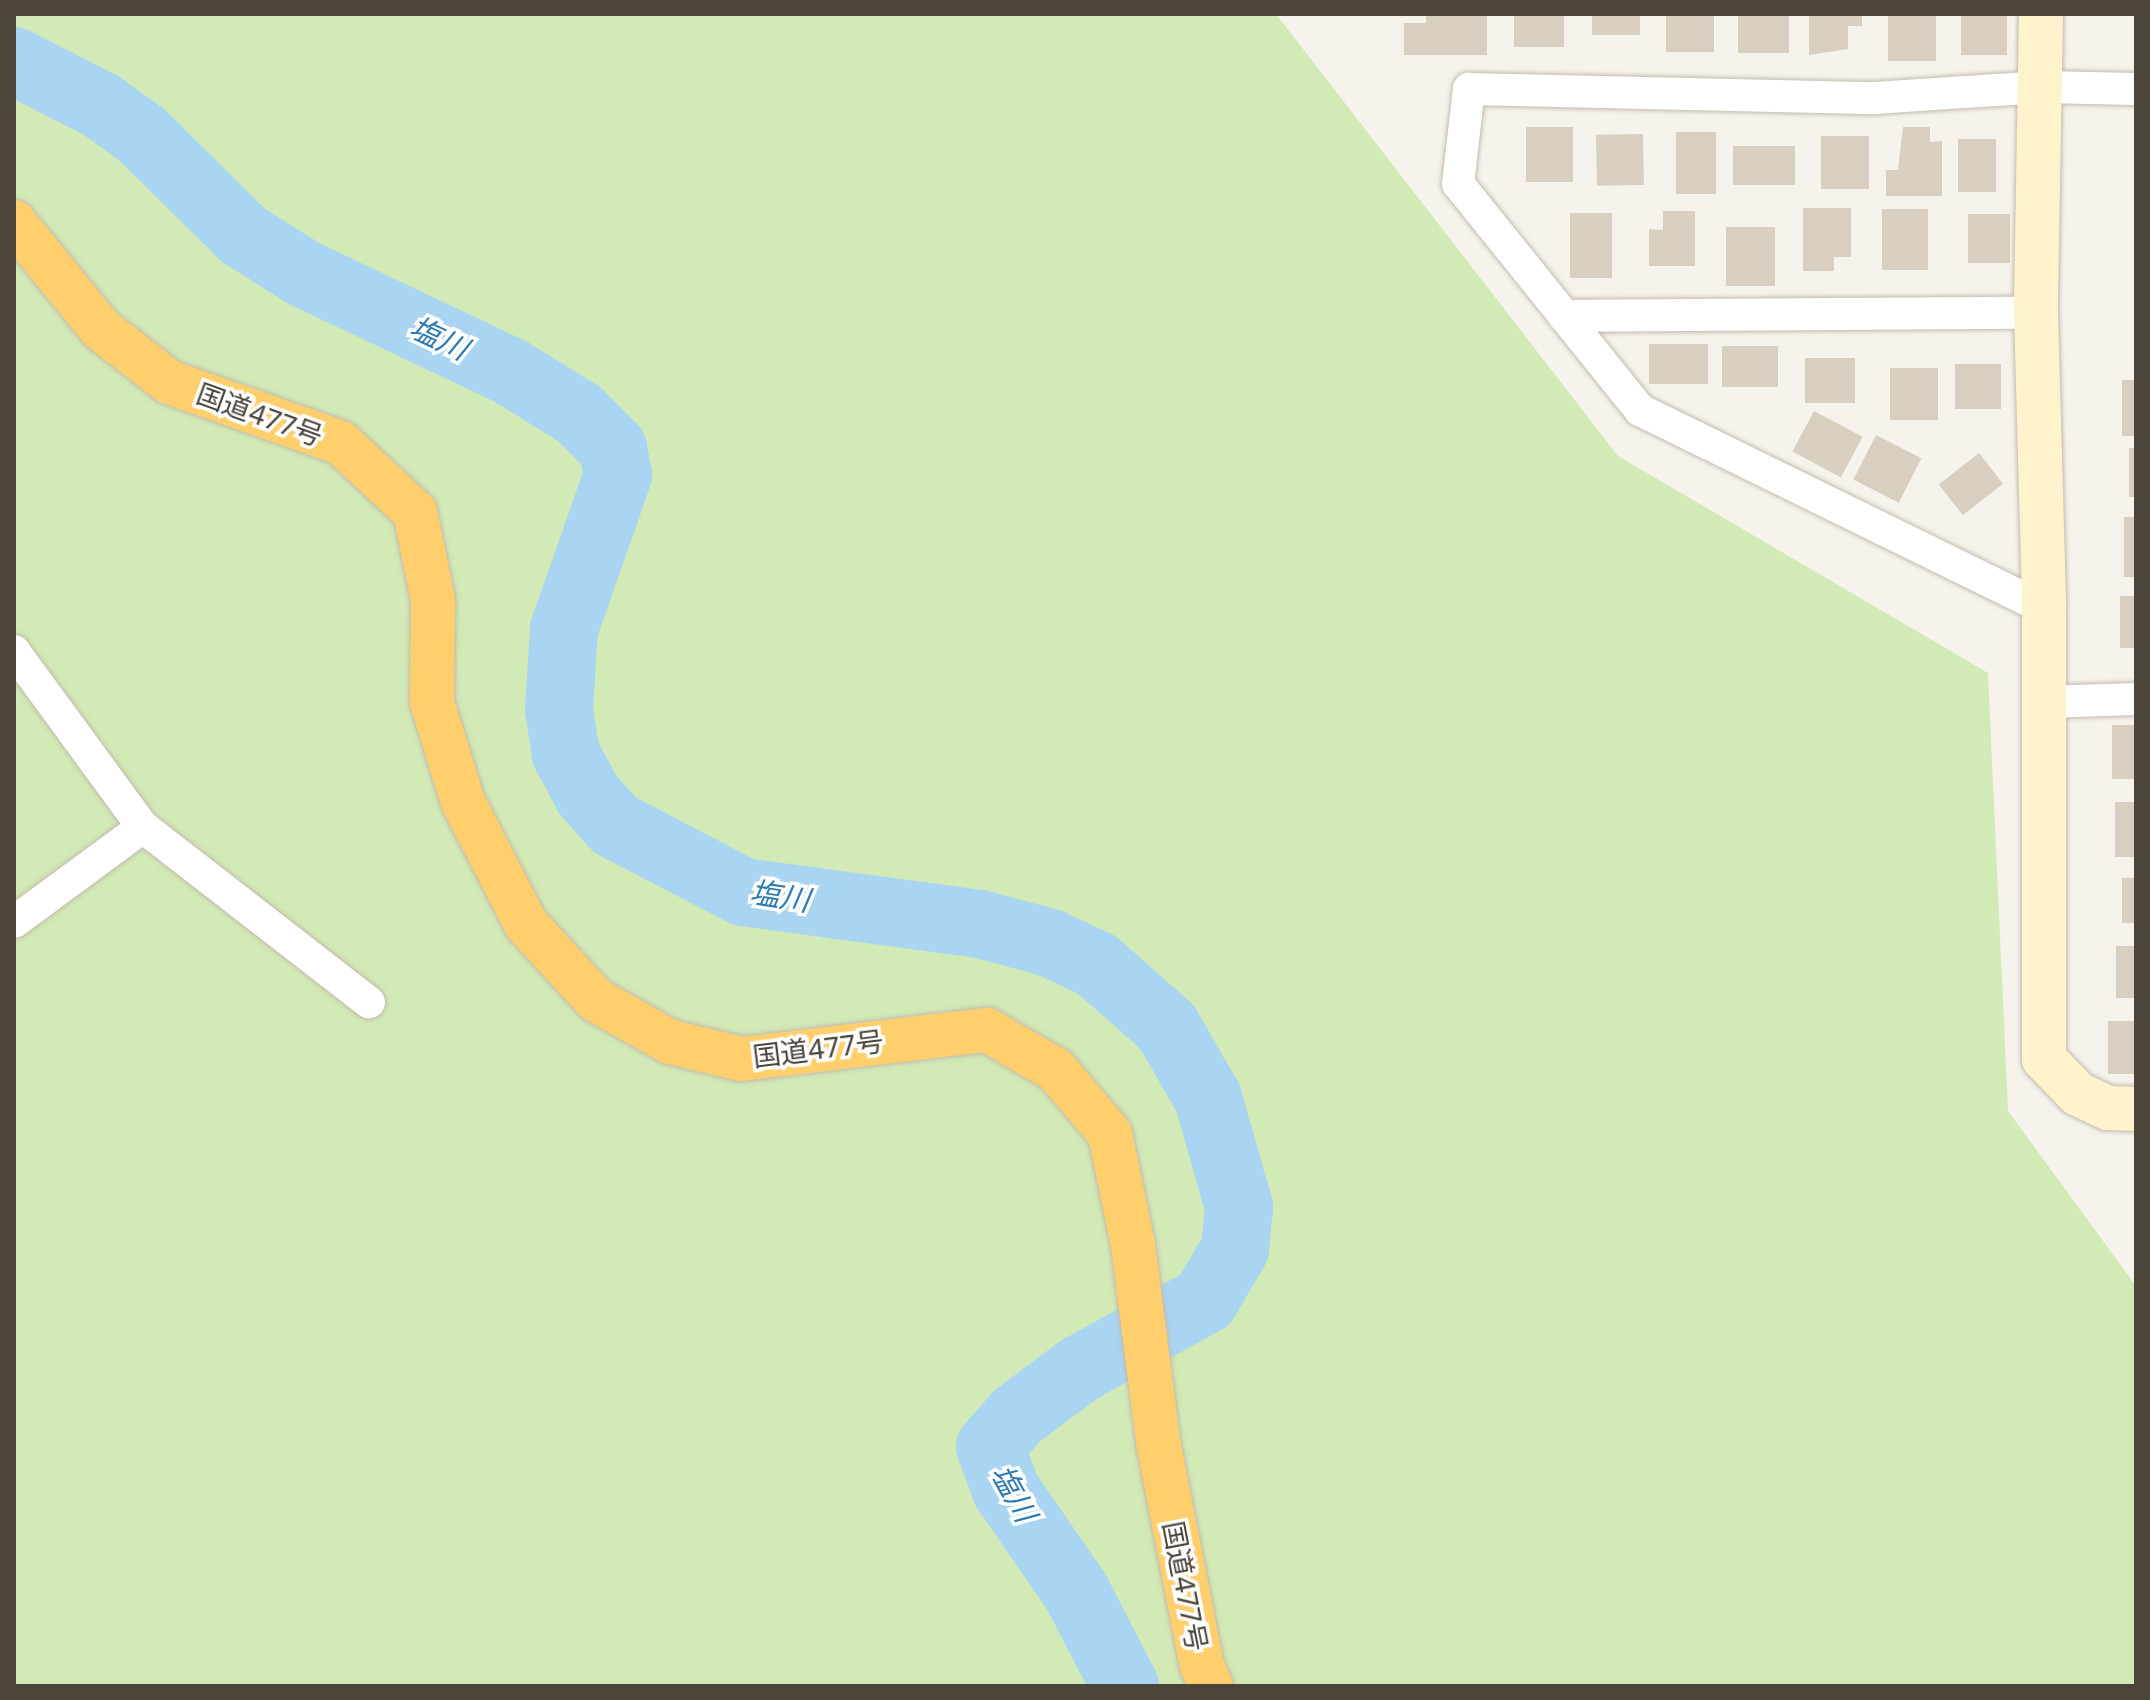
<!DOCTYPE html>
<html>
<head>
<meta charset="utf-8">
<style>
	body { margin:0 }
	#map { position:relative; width:2150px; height:1700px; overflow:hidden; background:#f6f3ec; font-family:"Noto Sans","Noto Sans JP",sans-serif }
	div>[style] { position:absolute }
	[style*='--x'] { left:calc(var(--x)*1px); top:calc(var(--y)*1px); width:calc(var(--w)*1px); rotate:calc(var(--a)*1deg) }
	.green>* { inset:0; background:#d2eab5 }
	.river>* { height:68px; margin:-34px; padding:0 34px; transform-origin:34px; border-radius:34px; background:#a9d4f2 }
	.building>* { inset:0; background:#d8cfc1; transform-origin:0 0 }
	.roads { filter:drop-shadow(0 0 2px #c2bbae) drop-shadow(0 0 2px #c2bbae) }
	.street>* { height:32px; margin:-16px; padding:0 16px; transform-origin:16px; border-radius:16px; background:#fff }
	.secondary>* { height:44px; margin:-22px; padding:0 22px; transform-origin:22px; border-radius:22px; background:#fff3cd }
	.highway>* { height:44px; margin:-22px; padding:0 22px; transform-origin:22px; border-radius:22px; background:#ffcf6e }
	span { translate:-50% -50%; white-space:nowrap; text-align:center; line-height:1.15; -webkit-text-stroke:7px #fff; paint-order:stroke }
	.street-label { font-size:28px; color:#4b4439 }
	.water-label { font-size:30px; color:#2e7ab2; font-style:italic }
	.frame { position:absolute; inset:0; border:16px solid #4b4439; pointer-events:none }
</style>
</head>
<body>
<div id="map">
	<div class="green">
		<i style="clip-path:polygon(14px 14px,1276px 14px,1618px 456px,1988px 673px,2008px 1111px,2136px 1286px,2136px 1686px,14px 1686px)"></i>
	</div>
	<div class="river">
		<i style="--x:14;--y:61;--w:99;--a:27.1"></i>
		<i style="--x:102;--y:106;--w:49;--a:35.9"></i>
		<i style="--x:142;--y:135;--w:142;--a:44.7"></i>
		<i style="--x:243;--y:235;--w:73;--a:32.2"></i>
		<i style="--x:305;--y:274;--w:228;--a:25.4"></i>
		<i style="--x:511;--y:372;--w:80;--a:31.7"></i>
		<i style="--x:579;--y:414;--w:48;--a:45"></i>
		<i style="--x:613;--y:448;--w:27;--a:80"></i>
		<i style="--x:618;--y:475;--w:163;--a:109.3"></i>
		<i style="--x:564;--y:629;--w:81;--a:93.5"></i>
		<i style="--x:559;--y:710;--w:45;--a:81"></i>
		<i style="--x:566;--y:754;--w:47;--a:61.8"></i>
		<i style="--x:588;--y:795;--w:40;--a:48"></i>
		<i style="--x:615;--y:825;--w:144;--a:27.6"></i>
		<i style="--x:743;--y:892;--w:239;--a:7.7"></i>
		<i style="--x:980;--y:924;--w:73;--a:15.2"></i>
		<i style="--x:1050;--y:943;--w:52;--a:25.1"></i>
		<i style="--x:1097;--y:965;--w:94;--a:41.5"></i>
		<i style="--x:1167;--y:1027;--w:82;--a:60"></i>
		<i style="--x:1208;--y:1098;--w:113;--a:74.1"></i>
		<i style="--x:1239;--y:1207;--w:42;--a:95.4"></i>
		<i style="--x:1235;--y:1249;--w:59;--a:120.5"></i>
		<i style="--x:1205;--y:1300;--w:143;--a:151.1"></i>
		<i style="--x:1080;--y:1369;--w:79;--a:143.3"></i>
		<i style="--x:1017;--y:1416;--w:41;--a:131.1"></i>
		<i style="--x:990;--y:1447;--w:46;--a:69.6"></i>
		<i style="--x:1006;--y:1490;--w:125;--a:55.4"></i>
		<i style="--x:1077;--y:1593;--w:105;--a:62.7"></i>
	</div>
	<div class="building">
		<i style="clip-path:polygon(1426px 14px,1487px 14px,1487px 55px,1404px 55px,1404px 23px,1426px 23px)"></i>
		<i style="left:1514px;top:14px;width:50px;height:33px"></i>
		<i style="left:1592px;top:14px;width:48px;height:21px"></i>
		<i style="left:1666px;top:14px;width:48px;height:38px"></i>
		<i style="left:1738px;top:14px;width:51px;height:39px"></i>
		<i style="clip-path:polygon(1809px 14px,1862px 14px,1862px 26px,1848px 26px,1848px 49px,1809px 55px)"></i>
		<i style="left:1888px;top:14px;width:48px;height:47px"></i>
		<i style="left:1961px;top:14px;width:46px;height:41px"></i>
		<i style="left:1526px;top:127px;width:47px;height:55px"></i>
		<i style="clip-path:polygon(1903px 127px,1930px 127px,1930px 142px,1942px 141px,1942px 196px,1886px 196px,1886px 170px,1898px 170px)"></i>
		<i style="left:1676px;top:132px;width:40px;height:62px"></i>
		<i style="left:1643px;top:134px;width:51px;height:47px;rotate:89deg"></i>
		<i style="left:1821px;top:136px;width:48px;height:53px"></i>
		<i style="left:1958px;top:139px;width:38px;height:53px"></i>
		<i style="left:1733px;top:146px;width:62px;height:39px"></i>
		<i style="clip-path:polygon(1803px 208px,1851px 208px,1851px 257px,1834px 257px,1834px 271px,1803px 271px)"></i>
		<i style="left:1882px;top:209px;width:46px;height:61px"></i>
		<i style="clip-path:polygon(1663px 211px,1695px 211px,1695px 266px,1649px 266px,1649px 229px,1663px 230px)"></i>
		<i style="left:1612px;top:213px;width:65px;height:42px;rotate:90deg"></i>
		<i style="left:1968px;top:214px;width:42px;height:49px"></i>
		<i style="left:1775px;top:227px;width:59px;height:49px;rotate:90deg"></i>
		<i style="left:1649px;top:344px;width:59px;height:40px"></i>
		<i style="left:1778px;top:346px;width:41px;height:56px;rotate:90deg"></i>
		<i style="left:1855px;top:358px;width:45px;height:50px;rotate:90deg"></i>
		<i style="left:1955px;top:364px;width:46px;height:45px"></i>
		<i style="left:1890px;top:368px;width:48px;height:52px"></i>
		<i style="left:2136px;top:380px;width:56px;height:14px;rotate:90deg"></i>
		<i style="left:1814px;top:411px;width:55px;height:46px;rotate:28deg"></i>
		<i style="left:1876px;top:435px;width:51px;height:50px;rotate:27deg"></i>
		<i style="left:2129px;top:448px;width:7px;height:49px"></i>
		<i style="left:1979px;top:453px;width:39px;height:51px;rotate:52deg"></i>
		<i style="left:2136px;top:517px;width:60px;height:12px;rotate:90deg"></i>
		<i style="left:2120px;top:596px;width:16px;height:52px"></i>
		<i style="left:2112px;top:725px;width:24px;height:54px"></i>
		<i style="left:2115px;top:802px;width:21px;height:55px"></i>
		<i style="left:2122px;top:878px;width:14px;height:45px"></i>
		<i style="left:2116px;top:946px;width:20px;height:52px"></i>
		<i style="left:2108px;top:1021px;width:28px;height:53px"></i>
	</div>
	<div class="roads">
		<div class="street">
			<i style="--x:1564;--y:316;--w:472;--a:-0.4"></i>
			<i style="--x:2044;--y:608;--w:450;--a:-153.9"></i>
			<i style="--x:1640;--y:410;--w:290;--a:-128.8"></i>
			<i style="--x:1458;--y:184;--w:96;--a:-83.4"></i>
			<i style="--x:1469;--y:89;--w:406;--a:1.3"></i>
			<i style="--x:1875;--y:98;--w:167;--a:-3.8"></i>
			<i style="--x:2042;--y:87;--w:94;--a:1.2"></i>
			<i style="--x:14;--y:651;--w:218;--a:53.8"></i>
			<i style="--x:143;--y:827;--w:286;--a:37.8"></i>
			<i style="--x:2042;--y:702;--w:94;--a:-1.8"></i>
			<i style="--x:14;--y:922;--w:160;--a:-36.4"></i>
		</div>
		<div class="secondary">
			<i style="--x:2041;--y:14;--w:299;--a:91"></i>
			<i style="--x:2036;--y:313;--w:295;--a:88.4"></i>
			<i style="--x:2044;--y:608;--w:451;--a:90"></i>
			<i style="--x:2044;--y:1059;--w:49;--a:45.8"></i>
			<i style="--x:2078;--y:1094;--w:33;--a:25"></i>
			<i style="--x:2108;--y:1108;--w:28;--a:2"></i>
		</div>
		<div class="highway">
			<i style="--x:14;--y:222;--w:138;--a:50.9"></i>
			<i style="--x:101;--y:329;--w:86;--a:37.9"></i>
			<i style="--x:169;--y:382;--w:182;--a:19.5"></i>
			<i style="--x:341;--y:443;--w:101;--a:43"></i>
			<i style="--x:415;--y:512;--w:90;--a:78.4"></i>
			<i style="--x:433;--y:600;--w:102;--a:90.6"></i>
			<i style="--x:432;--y:702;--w:105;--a:72.8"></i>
			<i style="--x:463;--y:802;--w:137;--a:62.7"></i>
			<i style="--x:526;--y:924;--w:103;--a:47.4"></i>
			<i style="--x:596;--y:1000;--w:85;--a:29.6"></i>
			<i style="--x:670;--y:1042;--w:74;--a:13.3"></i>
			<i style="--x:742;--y:1059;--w:247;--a:-6.8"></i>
			<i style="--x:987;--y:1030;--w:80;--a:30.1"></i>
			<i style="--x:1056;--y:1070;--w:84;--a:49.8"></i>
			<i style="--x:1110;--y:1134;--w:113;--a:78.3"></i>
			<i style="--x:1133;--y:1245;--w:204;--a:82.7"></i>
			<i style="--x:1159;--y:1447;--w:223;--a:78.9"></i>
			<i style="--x:1202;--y:1666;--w:22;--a:66"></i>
		</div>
	</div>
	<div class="street-label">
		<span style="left:260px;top:414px;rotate:20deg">国道477号</span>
		<span style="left:818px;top:1048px;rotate:-7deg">国道477号</span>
		<span style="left:1186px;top:1586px;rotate:79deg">国道477号</span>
	</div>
	<div class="water-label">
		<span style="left:439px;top:338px;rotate:25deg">塩川</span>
		<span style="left:780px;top:896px;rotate:9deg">塩川</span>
		<span style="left:1014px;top:1493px;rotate:61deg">塩川</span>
	</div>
	<div class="frame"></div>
</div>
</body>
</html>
